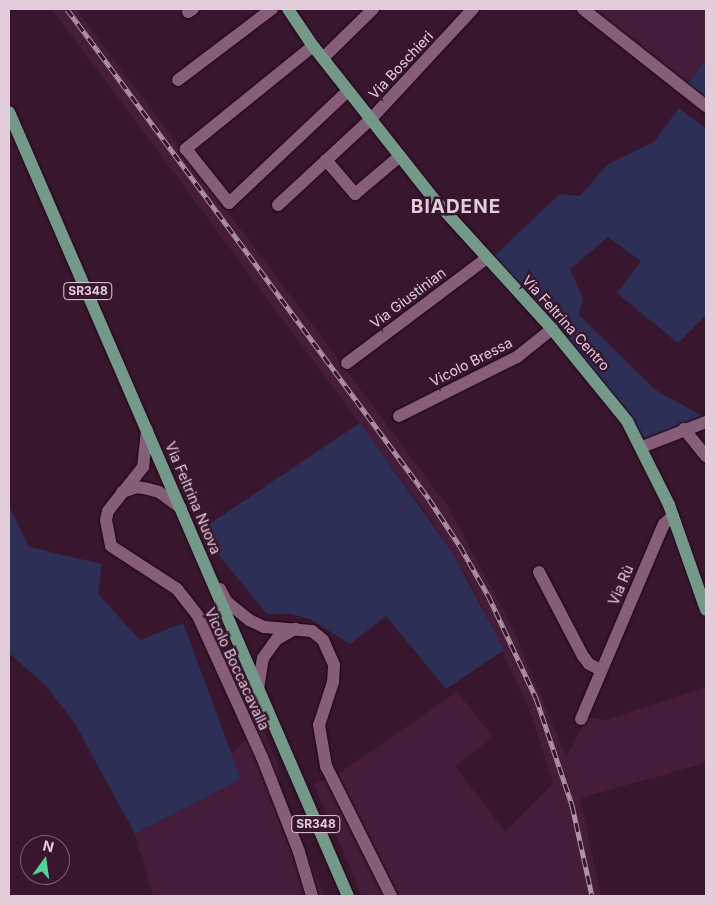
<!DOCTYPE html>
<html>
<head>
<meta charset="utf-8">
<style>
	body { margin:0 }
	#map { position:relative; width:715px; height:905px; overflow:hidden; background:#38162e; font-family:Inter,sans-serif }
	div>[style] { position:absolute }
	[style*='--x'] { left:calc(var(--x)*1px); top:calc(var(--y)*1px); width:calc(var(--w)*1px); rotate:calc(var(--a)*1deg) }
	.built>* { inset:0; background:#451c39 }
	.green>* { inset:0; background:#2d2f56 }
	.roads { filter:drop-shadow(0 0 1px #1e0116) drop-shadow(0 0 1px #1e0116) }
	.minor>* { height:12px; margin:-6px; padding:0 6px; transform-origin:6px; border-radius:6px; background:#865e78 }
	.major>* { height:12px; margin:-6px; padding:0 6px; transform-origin:6px; border-radius:6px; background:#759989 }
	.rail>* { height:5px; margin-top:-2.5px; transform-origin:0; background:repeating-linear-gradient(90deg,#38162e 0 9px,#ae93a4 0 18px); box-sizing:border-box; border-block:1px solid #ae93a4 }
	span { translate:-50% -50%; white-space:nowrap; text-align:center; line-height:1.15; -webkit-text-stroke:5px #38162e; paint-order:stroke }
	.shield-label span { padding:1px 4px; background:#38162e; border:1px solid; border-radius:4px; -webkit-text-stroke-width:0 }
	.shield-label { font-size:12px; color:#e4cddb; font-weight:700 }
	.street-label { font-size:14px; color:#e4cddb }
	.district-label { font-size:19px; color:#e4cddb; font-weight:700; letter-spacing:1px }
	.frame { position:absolute; inset:0; border:10px solid #e4cddb; pointer-events:none }
	.north { position:absolute; left:20px; top:835px; width:50px; height:50px; box-sizing:border-box; background:#38162e; border:1px solid #7d5f73; border-radius:50%; rotate:14deg; font-size:14px; font-weight:700; line-height:20px; text-align:center; color:#e4cddb }
	.north::after { content:''; display:block; margin:auto; width:18px; height:22px; background:#51d397; clip-path:polygon(50% 0,100% 100%,50% 72%,0 100%) }
</style>
</head>
<body>
<div id="map">
	<div class="built">
		<i style="clip-path:polygon(52px 9px,76px 9px,447px 505px,513px 628px,566px 757px,587px 717px,606px 720px,706px 687px,706px 763px,580px 798px,601px 896px,362px 896px,314px 784px,338px 774px,457px 692px,493px 737px,455px 766px,505px 832px,553px 784px,531px 713px,470px 582px,430px 518px)"></i>
		<i style="clip-path:polygon(583px 9px,706px 9px,706px 64px,702px 64px,685px 87px)"></i>
		<i style="clip-path:polygon(261px 726px,278px 767px,280px 785px,324px 896px,153px 896px,135px 834px,241px 779px,231px 754px)"></i>
	</div>
	<div class="green">
		<i style="clip-path:polygon(702px 64px,706px 64px,706px 104px,685px 87px)"></i>
		<i style="clip-path:polygon(679px 108px,706px 129px,706px 315px,678px 343px,617px 293px,641px 261px,608px 237px,570px 269px,583px 298px,579px 315px,657px 391px,706px 418px,642px 439px,493px 257px,560px 194px,580px 196px,608px 164px,654px 142px)"></i>
		<i style="clip-path:polygon(360px 423px,452px 552px,504px 650px,446px 689px,386px 616px,350px 644px,310px 619px,291px 614px,267px 614px,209px 543px,202px 529px)"></i>
		<i style="clip-path:polygon(9px 506px,29px 547px,102px 564px,98px 594px,140px 640px,183px 623px,241px 779px,135px 834px,74px 722px,46px 686px,9px 653px)"></i>
	</div>
	<div class="roads">
		<div class="minor">
			<i style="--x:583;--y:9;--w:157;--a:38.3"></i>
			<i style="--x:188;--y:12;--w:6;--a:-31"></i>
			<i style="--x:313;--y:46;--w:164;--a:141"></i>
			<i style="--x:186;--y:149;--w:69;--a:51.5"></i>
			<i style="--x:229;--y:203;--w:163;--a:-43.3"></i>
			<i style="--x:323;--y:58;--w:70;--a:-44.4"></i>
			<i style="--x:178;--y:80;--w:118;--a:-37.1"></i>
			<i style="--x:326;--y:160;--w:45;--a:49.5"></i>
			<i style="--x:355;--y:194;--w:59;--a:-40.2"></i>
			<i style="--x:278;--y:205;--w:127;--a:-42.8"></i>
			<i style="--x:371;--y:119;--w:150;--a:-47.2"></i>
			<i style="--x:347;--y:363;--w:175;--a:-36.9"></i>
			<i style="--x:399;--y:416;--w:132;--a:-26.6"></i>
			<i style="--x:517;--y:357;--w:45;--a:-38.7"></i>
			<i style="--x:684;--y:429;--w:35;--a:51"></i>
			<i style="--x:147;--y:430;--w:37;--a:96"></i>
			<i style="--x:143;--y:467;--w:56;--a:128.5"></i>
			<i style="--x:108;--y:511;--w:9;--a:103"></i>
			<i style="--x:106;--y:520;--w:26;--a:79"></i>
			<i style="--x:111;--y:546;--w:79;--a:33.1"></i>
			<i style="--x:177;--y:589;--w:34;--a:52"></i>
			<i style="--x:198;--y:616;--w:155;--a:65.6"></i>
			<i style="--x:262;--y:757;--w:102;--a:68.7"></i>
			<i style="--x:299;--y:852;--w:46;--a:73.5"></i>
			<i style="--x:642;--y:447;--w:69;--a:-21.3"></i>
			<i style="--x:122;--y:492;--w:16;--a:-18"></i>
			<i style="--x:137;--y:487;--w:11;--a:10"></i>
			<i style="--x:148;--y:489;--w:11;--a:15"></i>
			<i style="--x:159;--y:492;--w:27;--a:36"></i>
			<i style="--x:539;--y:572;--w:95;--a:62.4"></i>
			<i style="--x:583;--y:656;--w:10;--a:53"></i>
			<i style="--x:589;--y:664;--w:13;--a:27"></i>
			<i style="--x:220;--y:589;--w:15;--a:62"></i>
			<i style="--x:227;--y:602;--w:28;--a:39"></i>
			<i style="--x:249;--y:620;--w:17;--a:25"></i>
			<i style="--x:264;--y:627;--w:48;--a:4.8"></i>
			<i style="--x:312;--y:631;--w:14;--a:39"></i>
			<i style="--x:323;--y:640;--w:27;--a:66"></i>
			<i style="--x:334;--y:665;--w:17;--a:93"></i>
			<i style="--x:333;--y:682;--w:45;--a:108"></i>
			<i style="--x:319;--y:725;--w:42;--a:80.3"></i>
			<i style="--x:326;--y:766;--w:145;--a:63.4"></i>
			<i style="--x:258;--y:689;--w:31;--a:-81"></i>
			<i style="--x:263;--y:658;--w:24;--a:-54"></i>
			<i style="--x:277;--y:639;--w:21;--a:-29"></i>
			<i style="--x:581;--y:719;--w:200;--a:-67"></i>
			<i style="--x:659;--y:535;--w:12;--a:-66"></i>
			<i style="--x:664;--y:524;--w:12;--a:-42"></i>
		</div>
		<div class="major">
			<i style="--x:288;--y:9;--w:45;--a:56"></i>
			<i style="--x:313;--y:46;--w:194;--a:51.7"></i>
			<i style="--x:433;--y:198;--w:177;--a:47.7"></i>
			<i style="--x:552;--y:329;--w:119;--a:50.8"></i>
			<i style="--x:627;--y:421;--w:94;--a:63.4"></i>
			<i style="--x:669;--y:505;--w:111;--a:70.6"></i>
			<i style="--x:9;--y:112;--w:854;--a:66.62"></i>
		</div>
	</div>
	<div class="rail">
		<i style="--x:67;--y:9;--w:609;--a:53.54"></i>
		<i style="--x:429;--y:499;--w:56;--a:56.6"></i>
		<i style="--x:460;--y:546;--w:56;--a:60.3"></i>
		<i style="--x:488;--y:595;--w:114;--a:65"></i>
		<i style="--x:536;--y:698;--w:113;--a:71.4"></i>
		<i style="--x:572;--y:805;--w:93;--a:77.6"></i>
	</div>
	<div class="shield-label">
		<span style="left:88px;top:291px">SR348</span>
		<span style="left:316px;top:824px">SR348</span>
	</div>
	<div class="street-label">
		<span style="left:401px;top:65px;rotate:-47deg">Via Boschieri</span>
		<span style="left:408px;top:298px;rotate:-37deg">Via Giustinian</span>
		<span style="left:566px;top:323px;rotate:48deg">Via Feltrina Centro</span>
		<span style="left:471px;top:362px;rotate:-27deg">Vicolo Bressa</span>
		<span style="left:193px;top:498px;rotate:67deg">Via Feltrina Nuova</span>
		<span style="left:621px;top:585px;rotate:-67deg">Via Rù</span>
		<span style="left:237px;top:669px;rotate:65deg">Vicolo Boccacavalla</span>
	</div>
	<div class="district-label">
		<span style="left:456px;top:207px">BIADENE</span>
	</div>
	<div class="frame"></div>
	<div class="north">N</div>
</div>
</body>
</html>
